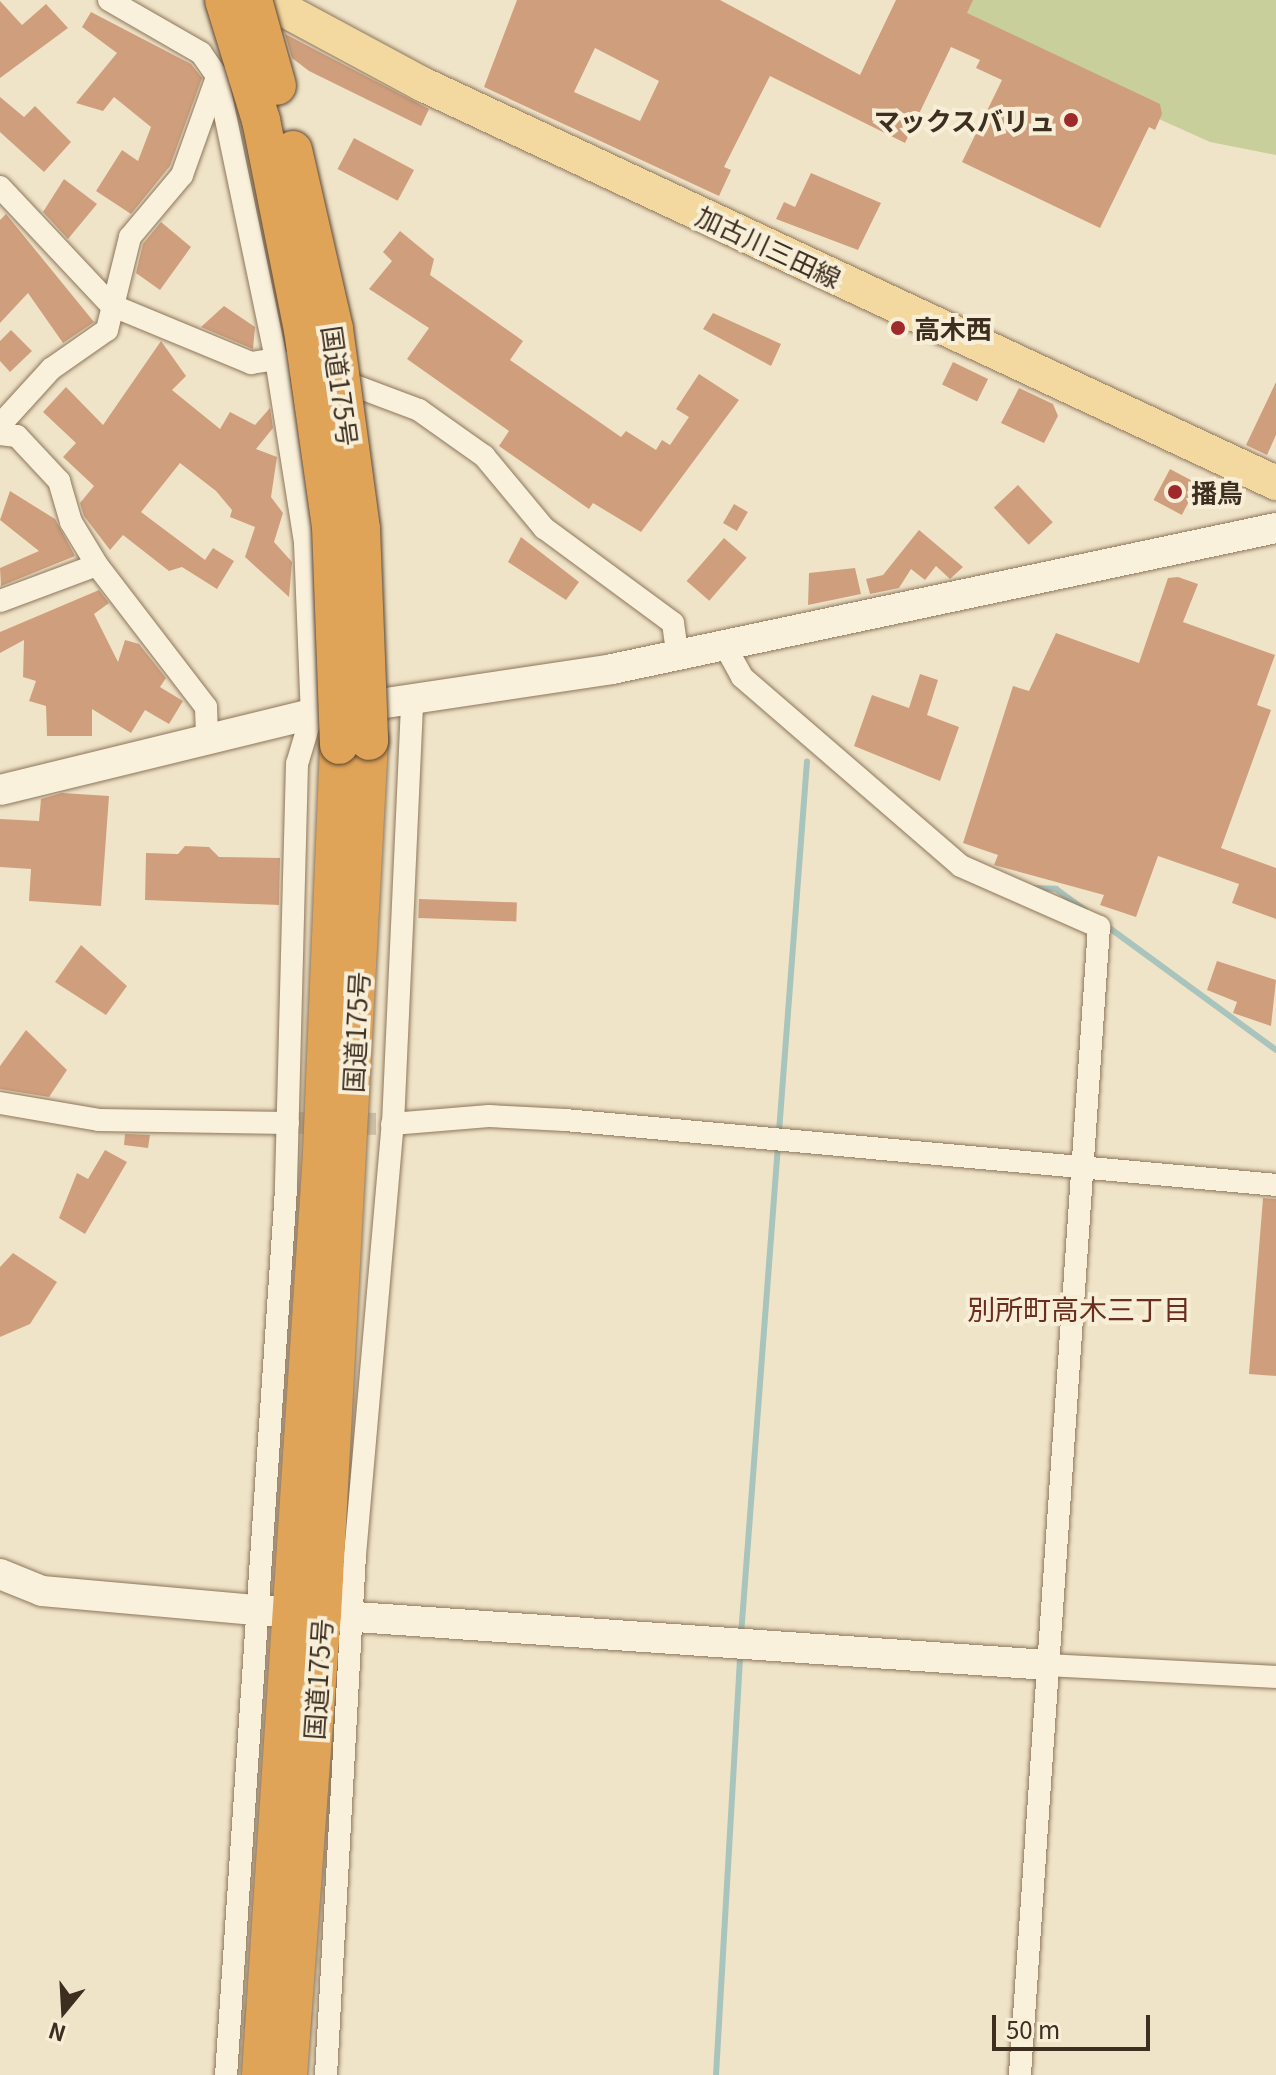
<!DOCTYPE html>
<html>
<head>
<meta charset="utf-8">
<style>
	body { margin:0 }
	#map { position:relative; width:1276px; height:2075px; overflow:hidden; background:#f0e4c8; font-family:Georgia,"Noto Sans JP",serif }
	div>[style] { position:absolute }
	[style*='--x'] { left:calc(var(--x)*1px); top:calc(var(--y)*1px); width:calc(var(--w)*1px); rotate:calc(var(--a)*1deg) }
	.green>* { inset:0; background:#c9cf9b }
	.stream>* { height:6px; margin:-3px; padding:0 3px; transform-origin:3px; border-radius:3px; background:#a9c4bc }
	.building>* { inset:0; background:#cf9f7d; transform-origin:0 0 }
	.street-tunnel>* { height:22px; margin-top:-11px; transform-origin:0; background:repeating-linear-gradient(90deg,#ccc0a6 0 22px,transparent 0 33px) }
	.roads { filter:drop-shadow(0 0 2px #8d765c) drop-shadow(0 0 2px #8d765c) }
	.street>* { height:22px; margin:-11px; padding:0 11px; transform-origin:11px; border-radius:11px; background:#faf1dc }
	.secondary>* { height:30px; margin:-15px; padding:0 15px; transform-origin:15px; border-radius:15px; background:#faf1dc }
	.primary>* { height:34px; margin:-17px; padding:0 17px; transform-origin:17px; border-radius:17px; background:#f3d9a0 }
	.highway>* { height:38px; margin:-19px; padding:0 19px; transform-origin:19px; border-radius:19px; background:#e0a458 }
	.bridges { filter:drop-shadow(0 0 2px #5b4430) drop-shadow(0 0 2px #5b4430) }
	.highway-bridge>* { height:38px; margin:-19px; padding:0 19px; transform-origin:19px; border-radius:19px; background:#e0a458 }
	.dots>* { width:22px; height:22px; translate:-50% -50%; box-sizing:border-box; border:4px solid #f7eed8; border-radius:50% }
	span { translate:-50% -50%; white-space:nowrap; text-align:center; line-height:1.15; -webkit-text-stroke:8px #f7eed8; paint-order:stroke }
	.poi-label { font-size:26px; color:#3d2e20; font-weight:700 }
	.right { translate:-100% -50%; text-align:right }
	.left { translate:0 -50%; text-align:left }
	.street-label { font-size:26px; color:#3d2e20 }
	.neighbourhood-label { font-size:28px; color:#6b2e1e }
	.north { position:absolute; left:24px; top:1971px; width:80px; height:80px; -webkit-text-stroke:6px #f7eed8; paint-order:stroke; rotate:198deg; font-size:22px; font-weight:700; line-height:32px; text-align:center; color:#3d2e20 }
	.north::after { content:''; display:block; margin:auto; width:28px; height:36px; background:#3d2e20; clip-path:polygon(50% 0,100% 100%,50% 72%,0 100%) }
	.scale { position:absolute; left:992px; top:2015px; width:158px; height:36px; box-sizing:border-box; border:4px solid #3d2e20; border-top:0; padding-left:10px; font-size:24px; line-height:28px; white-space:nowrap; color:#3d2e20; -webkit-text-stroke:6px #f7eed8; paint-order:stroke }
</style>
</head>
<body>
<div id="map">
	<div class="green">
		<i style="clip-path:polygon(926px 0,1276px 0,1276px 155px,1210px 142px,979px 38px)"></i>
	</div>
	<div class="stream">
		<i style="--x:1031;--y:888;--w:25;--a:2"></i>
		<i style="--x:1056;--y:889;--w:36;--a:36"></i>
		<i style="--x:1104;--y:924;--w:213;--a:36.2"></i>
		<i style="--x:741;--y:1635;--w:876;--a:-85.68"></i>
		<i style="--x:716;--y:2075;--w:422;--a:-86.7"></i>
	</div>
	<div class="building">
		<i style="clip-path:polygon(evenodd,517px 0,720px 0,860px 75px,896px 0,973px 0,967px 13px,1160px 104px,1162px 114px,1155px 130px,1149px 127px,1100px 228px,962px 162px,1002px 80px,976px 68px,980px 60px,951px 47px,905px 143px,770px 76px,724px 167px,731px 170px,719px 196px,484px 87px,517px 0,595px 48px,659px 81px,640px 121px,574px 92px,595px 48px)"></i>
		<i style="clip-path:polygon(0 1px,22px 25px,46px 4px,68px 28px,0 78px)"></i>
		<i style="clip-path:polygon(91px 12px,191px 64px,202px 78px,170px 166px,131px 214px,96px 191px,122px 150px,138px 161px,151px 127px,114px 97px,103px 111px,76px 103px,117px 53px,82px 27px)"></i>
		<i style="clip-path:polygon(285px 34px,429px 109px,421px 126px,309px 71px,292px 58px)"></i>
		<i style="clip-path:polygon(0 97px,24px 117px,35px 106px,71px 142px,44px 172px,0 132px)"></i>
		<i style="left:354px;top:138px;width:68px;height:35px;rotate:28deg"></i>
		<i style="clip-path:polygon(811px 173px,881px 203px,858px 250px,776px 219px,784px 202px,795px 207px)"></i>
		<i style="clip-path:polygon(64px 179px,97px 204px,68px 239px,43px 212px)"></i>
		<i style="clip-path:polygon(6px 214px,94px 322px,63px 343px,28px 293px,0 323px,0 220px)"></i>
		<i style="clip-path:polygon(161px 222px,191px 247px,160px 290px,136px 273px,143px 244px)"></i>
		<i style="clip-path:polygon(400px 231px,434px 259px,430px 275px,523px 341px,510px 360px,621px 437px,626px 431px,656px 450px,662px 440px,670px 445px,689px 417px,676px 409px,699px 374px,739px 400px,641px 532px,593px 503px,589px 509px,499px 446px,509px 431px,407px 359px,429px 328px,369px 289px,392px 261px,383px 252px)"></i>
		<i style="clip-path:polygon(224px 306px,255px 327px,253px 349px,201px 327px)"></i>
		<i style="clip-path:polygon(713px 313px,781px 344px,771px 366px,703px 329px)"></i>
		<i style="clip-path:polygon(11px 330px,32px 351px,10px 372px,0 361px,0 341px)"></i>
		<i style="clip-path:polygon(161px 341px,186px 376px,172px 390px,220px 429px,230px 412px,255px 425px,270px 408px,273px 428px,256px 449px,277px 457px,271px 497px,283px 513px,274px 542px,292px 562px,289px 597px,245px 557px,255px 527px,230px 517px,232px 510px,216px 491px,180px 463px,141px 512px,205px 560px,213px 548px,234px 561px,217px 589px,182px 567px,169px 571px,123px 535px,110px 550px,84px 516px,80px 503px,94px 486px,63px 457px,76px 443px,43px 412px,66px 387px,103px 425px)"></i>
		<i style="left:953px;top:362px;width:39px;height:25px;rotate:26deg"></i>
		<i style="clip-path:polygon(1276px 382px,1276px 435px,1267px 455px,1246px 445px)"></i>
		<i style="clip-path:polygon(1019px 388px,1053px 404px,1058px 416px,1044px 443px,1001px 423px)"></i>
		<i style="left:1170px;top:469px;width:32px;height:35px;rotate:28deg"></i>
		<i style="left:1018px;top:485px;width:51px;height:33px;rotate:47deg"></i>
		<i style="clip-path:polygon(10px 491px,55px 519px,75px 556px,1px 586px,0 568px,39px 551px,0 520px)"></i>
		<i style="left:734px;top:504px;width:16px;height:22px;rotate:30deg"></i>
		<i style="clip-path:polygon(919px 530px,963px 567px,950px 579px,936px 566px,925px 580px,911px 569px,899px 588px,870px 594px,866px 579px,883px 575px)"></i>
		<i style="clip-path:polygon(521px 537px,579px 582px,566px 600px,508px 562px)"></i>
		<i style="left:724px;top:538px;width:30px;height:57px;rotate:41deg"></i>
		<i style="clip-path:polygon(855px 568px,861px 594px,808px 605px,809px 573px)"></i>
		<i style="clip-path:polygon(1178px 577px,1198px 584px,1183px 622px,1275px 655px,1257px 705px,1271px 710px,1221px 848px,1276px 868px,1276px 919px,1232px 903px,1239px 884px,1158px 856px,1136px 917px,1100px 905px,1104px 895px,994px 865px,998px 855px,963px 843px,1013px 686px,1029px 691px,1056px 633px,1139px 663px,1168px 578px)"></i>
		<i style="clip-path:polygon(99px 590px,109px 603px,94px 614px,118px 662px,125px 640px,139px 644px,166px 678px,160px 687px,183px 701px,169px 724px,145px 710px,131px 733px,92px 709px,92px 736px,47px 736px,46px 706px,29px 701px,36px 681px,23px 677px,24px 640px,0 653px,0 632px)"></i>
		<i style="clip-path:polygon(920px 674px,938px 680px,927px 715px,959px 727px,940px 781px,854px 746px,872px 695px,909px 708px)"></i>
		<i style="clip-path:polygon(62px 793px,109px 796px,101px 906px,29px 901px,31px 869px,0 867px,0 819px,39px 821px,41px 799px)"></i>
		<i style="clip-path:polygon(185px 846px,209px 847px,219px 857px,280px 858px,279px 905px,145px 900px,146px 853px,178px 854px)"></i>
		<i style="left:419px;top:899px;width:98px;height:19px;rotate:2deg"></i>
		<i style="clip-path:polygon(81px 945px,127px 986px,106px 1015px,55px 982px)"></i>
		<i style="clip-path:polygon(1217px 961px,1276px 980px,1271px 1026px,1233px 1013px,1237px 1002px,1207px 990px)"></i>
		<i style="clip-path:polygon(26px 1030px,67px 1070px,49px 1097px,0 1089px,0 1066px)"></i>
		<i style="clip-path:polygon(125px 1134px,150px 1135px,148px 1148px,124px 1145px)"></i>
		<i style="clip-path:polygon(105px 1150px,127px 1162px,85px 1234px,59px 1218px,77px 1173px,88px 1179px)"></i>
		<i style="clip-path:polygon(1263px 1198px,1276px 1199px,1276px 1376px,1249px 1374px)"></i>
		<i style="clip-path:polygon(13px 1253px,57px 1282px,30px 1324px,0 1337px,0 1267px)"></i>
	</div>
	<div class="street-tunnel">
		<i style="--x:288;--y:1123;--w:104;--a:0.6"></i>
		<i style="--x:244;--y:2018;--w:68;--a:5"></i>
	</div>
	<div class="roads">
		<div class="street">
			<i style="--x:109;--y:0;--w:106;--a:29.9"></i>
			<i style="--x:201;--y:53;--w:28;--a:55"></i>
			<i style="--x:217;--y:76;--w:289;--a:78.2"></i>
			<i style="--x:276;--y:359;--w:186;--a:81"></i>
			<i style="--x:305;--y:543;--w:171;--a:87.7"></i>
			<i style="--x:312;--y:714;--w:52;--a:106.7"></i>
			<i style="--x:297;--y:764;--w:425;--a:91.5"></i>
			<i style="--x:286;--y:1189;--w:888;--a:93.87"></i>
			<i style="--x:0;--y:187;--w:162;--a:46.8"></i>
			<i style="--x:111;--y:305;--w:152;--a:22.5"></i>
			<i style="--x:251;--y:363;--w:25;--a:-9"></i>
			<i style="--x:276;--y:359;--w:15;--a:28"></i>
			<i style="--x:334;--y:378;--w:91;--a:20.6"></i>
			<i style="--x:419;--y:410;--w:80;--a:35.3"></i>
			<i style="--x:484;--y:456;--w:94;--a:50.2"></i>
			<i style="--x:544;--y:528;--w:160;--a:36.4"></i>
			<i style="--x:673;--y:623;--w:30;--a:82"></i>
			<i style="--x:0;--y:425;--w:76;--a:-47.7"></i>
			<i style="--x:51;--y:369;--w:68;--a:-34.9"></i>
			<i style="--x:107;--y:330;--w:96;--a:-76.1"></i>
			<i style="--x:130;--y:237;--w:81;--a:-50"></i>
			<i style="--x:182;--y:175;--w:104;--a:-70.3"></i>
			<i style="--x:0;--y:434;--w:17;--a:7"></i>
			<i style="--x:17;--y:436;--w:62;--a:47"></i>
			<i style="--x:59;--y:481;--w:43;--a:73.7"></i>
			<i style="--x:71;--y:522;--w:50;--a:58.8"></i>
			<i style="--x:97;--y:565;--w:179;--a:52.5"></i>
			<i style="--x:206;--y:707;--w:33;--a:88"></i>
			<i style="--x:0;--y:601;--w:103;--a:-20.4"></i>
			<i style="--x:725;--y:646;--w:35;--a:61"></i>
			<i style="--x:742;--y:677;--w:289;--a:40.8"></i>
			<i style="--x:961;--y:866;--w:151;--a:23.8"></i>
			<i style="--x:1099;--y:927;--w:1151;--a:93.94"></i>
			<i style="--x:0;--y:1103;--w:100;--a:9.7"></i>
			<i style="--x:99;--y:1120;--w:189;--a:0.9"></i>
			<i style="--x:392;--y:1124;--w:97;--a:-4.7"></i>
			<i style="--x:489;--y:1116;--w:76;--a:3"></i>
			<i style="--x:565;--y:1120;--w:714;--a:5.22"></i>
			<i style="--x:1048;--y:1665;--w:228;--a:3"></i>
			<i style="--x:326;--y:2075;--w:521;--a:-86.81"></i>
			<i style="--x:355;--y:1555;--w:433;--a:-85"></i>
			<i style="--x:393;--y:1124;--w:420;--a:-87.4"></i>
		</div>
		<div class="secondary">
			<i style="--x:0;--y:790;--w:321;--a:-13.7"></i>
			<i style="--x:312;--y:714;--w:303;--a:-8.5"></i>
			<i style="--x:612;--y:669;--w:679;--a:-11.99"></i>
			<i style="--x:0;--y:1574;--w:45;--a:22"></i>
			<i style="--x:42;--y:1591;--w:214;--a:5.1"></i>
			<i style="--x:255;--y:1610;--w:795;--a:3.97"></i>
		</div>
		<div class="primary">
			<i style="--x:266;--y:0;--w:177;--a:28.3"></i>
			<i style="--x:422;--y:84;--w:943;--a:25.04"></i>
		</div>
		<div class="highway">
			<i style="--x:261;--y:2075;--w:924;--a:-86.21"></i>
			<i style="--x:322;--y:1153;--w:408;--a:-87.6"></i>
			<i style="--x:288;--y:2075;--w:461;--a:-85.8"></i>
			<i style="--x:322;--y:1615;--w:875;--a:-86.92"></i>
		</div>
	</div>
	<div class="bridges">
		<div class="highway-bridge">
			<i style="--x:224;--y:0;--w:126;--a:72.9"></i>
			<i style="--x:261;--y:120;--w:214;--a:78.7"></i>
			<i style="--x:303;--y:330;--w:198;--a:81.9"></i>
			<i style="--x:331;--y:526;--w:219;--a:87.9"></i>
			<i style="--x:253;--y:0;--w:89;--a:74.4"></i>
			<i style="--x:293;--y:150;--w:184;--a:77.1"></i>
			<i style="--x:334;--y:329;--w:202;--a:82.3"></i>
			<i style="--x:361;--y:529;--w:212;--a:87.8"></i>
		</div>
	</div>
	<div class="dots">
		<i style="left:1071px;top:120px;background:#9e2a2b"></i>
		<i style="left:898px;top:328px;background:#9e2a2b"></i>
		<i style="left:1175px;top:492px;background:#9e2a2b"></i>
	</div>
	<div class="poi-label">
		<span class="right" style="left:1055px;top:120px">マックスバリュ</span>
		<span class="left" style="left:914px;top:328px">高木西</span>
		<span class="left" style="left:1191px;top:492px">播鳥</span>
	</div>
	<div class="street-label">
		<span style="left:769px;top:246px;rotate:25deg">加古川三田線</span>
		<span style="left:341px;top:386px;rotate:82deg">国道175号</span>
		<span style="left:355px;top:1032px;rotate:-87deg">国道175号</span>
		<span style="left:317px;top:1679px;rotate:-86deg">国道175号</span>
	</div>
	<div class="neighbourhood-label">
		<span style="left:1079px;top:1308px">別所町高木三丁目</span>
	</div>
	<div class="north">N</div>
	<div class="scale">50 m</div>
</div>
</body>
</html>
